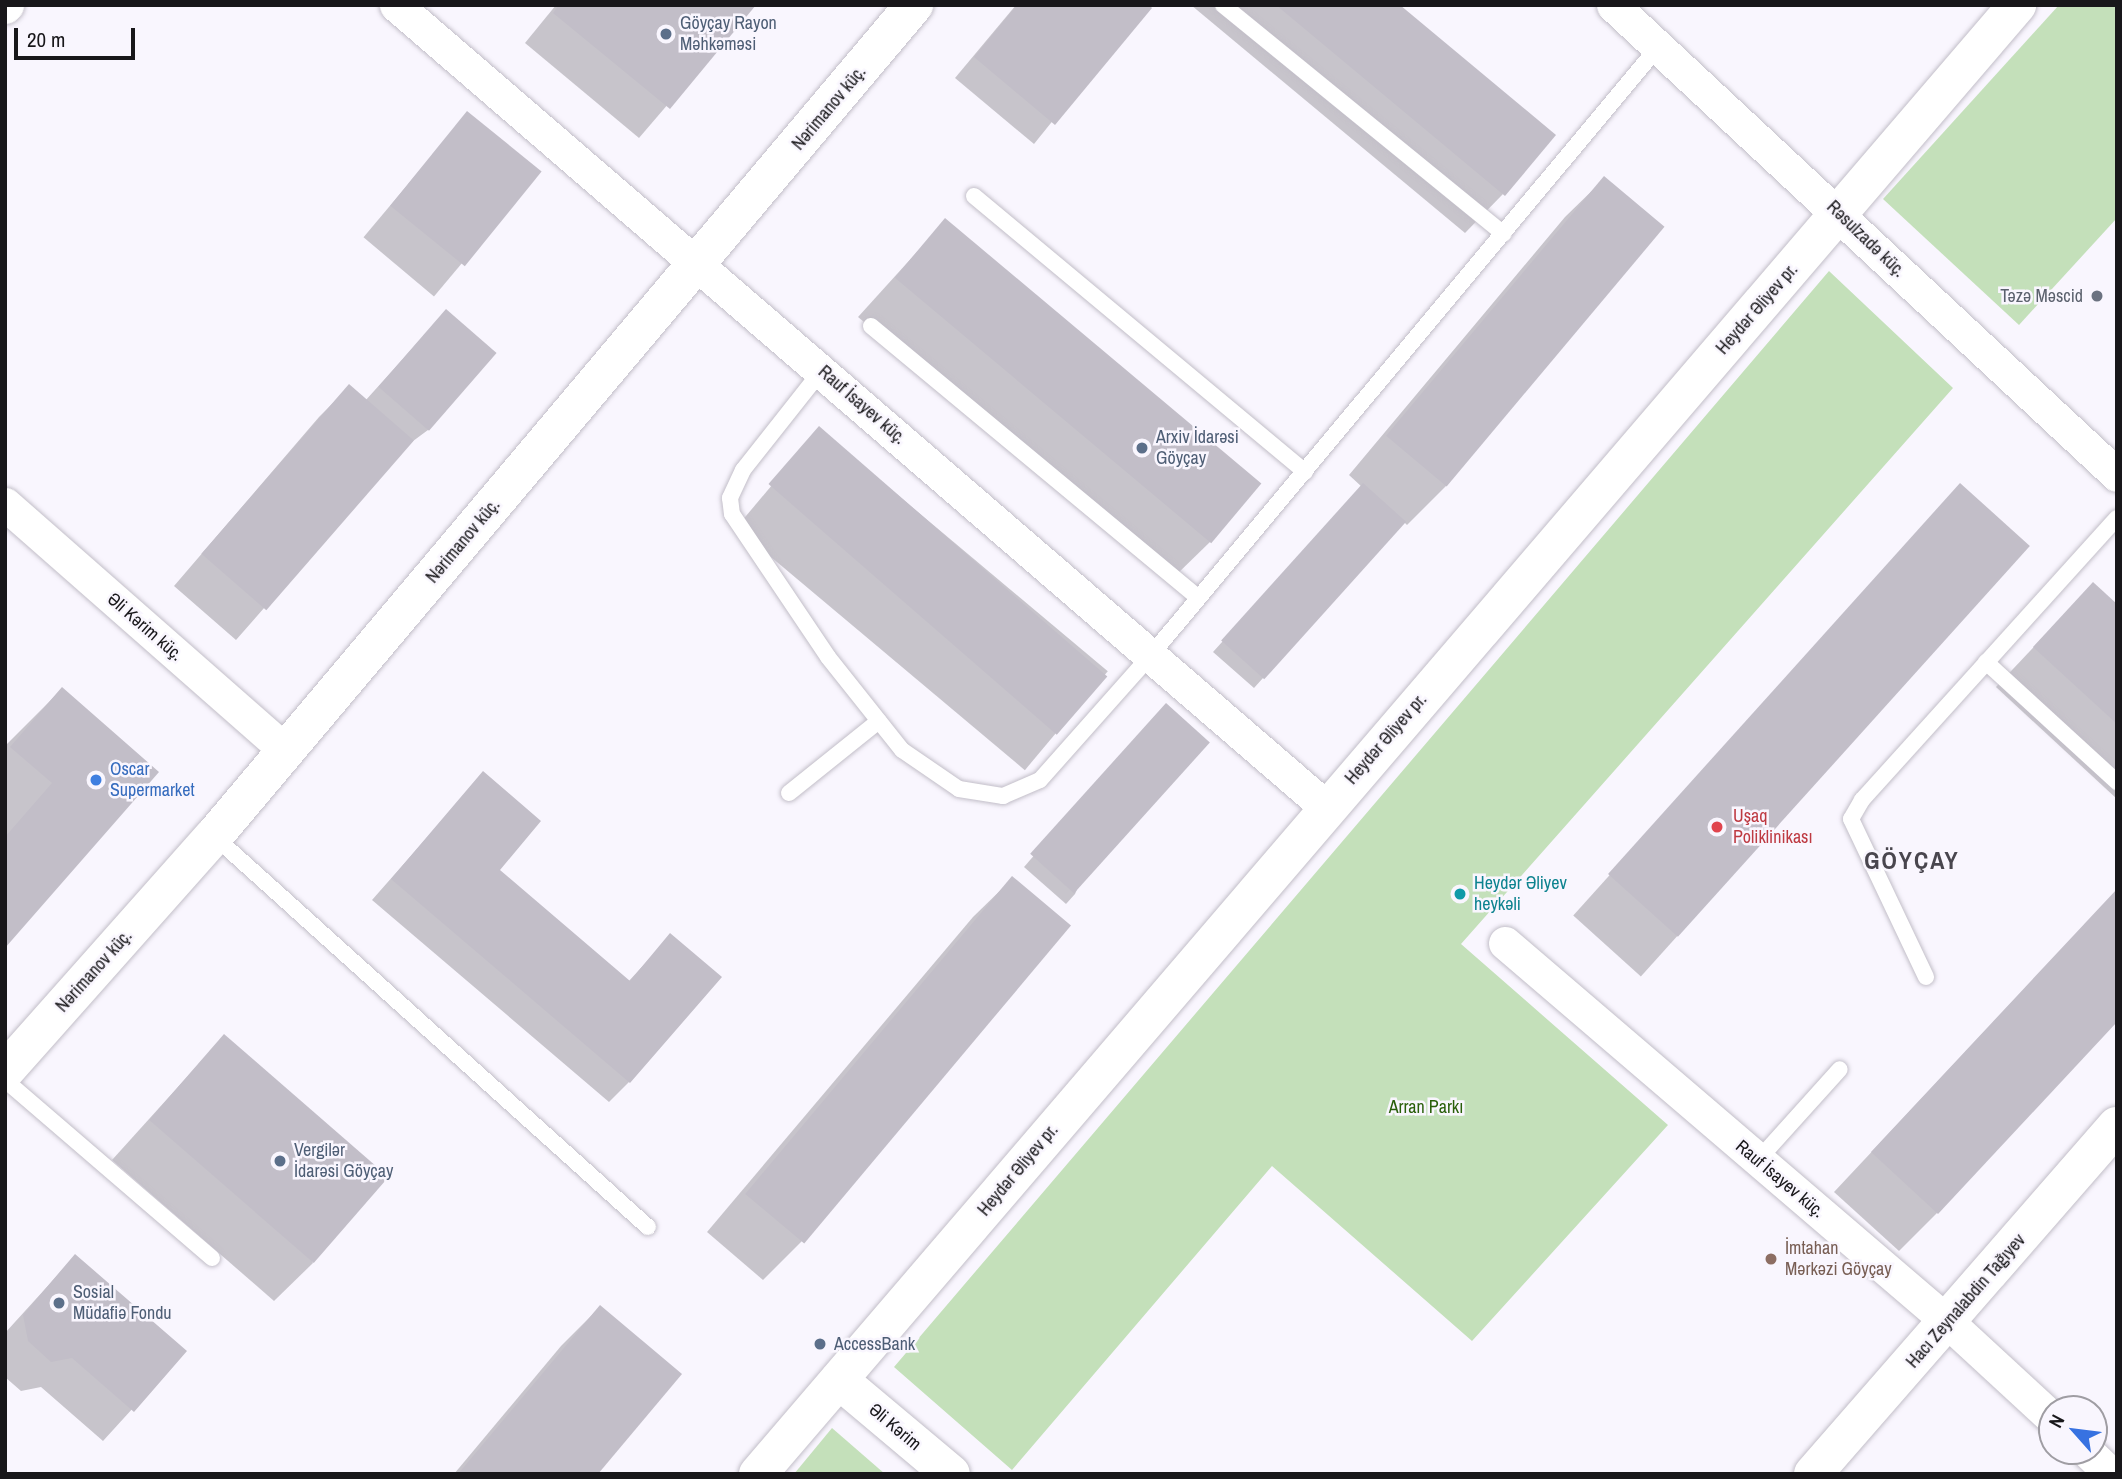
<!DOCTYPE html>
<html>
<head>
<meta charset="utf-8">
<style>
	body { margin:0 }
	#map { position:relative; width:2122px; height:1479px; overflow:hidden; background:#f9f6fe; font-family:"Archivo Narrow",sans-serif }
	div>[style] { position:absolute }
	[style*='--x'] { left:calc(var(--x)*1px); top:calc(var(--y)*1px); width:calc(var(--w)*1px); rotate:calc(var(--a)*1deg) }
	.green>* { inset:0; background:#c4e0ba }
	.shadow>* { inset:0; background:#0003; transform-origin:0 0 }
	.building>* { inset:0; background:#c2bec8; transform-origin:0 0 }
	.roads { filter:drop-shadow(0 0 2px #c2bec8) drop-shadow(0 0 2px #c2bec8) }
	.lane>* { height:16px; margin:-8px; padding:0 8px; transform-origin:8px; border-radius:8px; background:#fff }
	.street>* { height:33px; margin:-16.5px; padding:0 16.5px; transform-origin:16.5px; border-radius:16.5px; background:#fff }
	.secondary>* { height:38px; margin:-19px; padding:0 19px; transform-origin:19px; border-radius:19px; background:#fff }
	.dots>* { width:19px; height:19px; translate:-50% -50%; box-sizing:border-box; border:4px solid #f9f6fe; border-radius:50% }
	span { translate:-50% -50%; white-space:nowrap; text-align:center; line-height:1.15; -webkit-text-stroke:5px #f9f6fe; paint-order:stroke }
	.service-label { font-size:18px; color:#4e5e75 }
	.left { translate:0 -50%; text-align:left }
	.street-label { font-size:18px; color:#18171a }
	.worship-label { font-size:18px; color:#5b616d }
	.right { translate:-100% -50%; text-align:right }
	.shop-label { font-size:18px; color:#366cbe }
	.health-label { font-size:18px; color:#be3a42 }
	.culture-label { font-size:18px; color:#0d838f }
	.park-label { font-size:18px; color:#295f0a }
	.education-label { font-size:18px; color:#785e54 }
	.district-label { font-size:24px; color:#49464e; font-weight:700; letter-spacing:2px }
	.frame { position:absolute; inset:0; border:7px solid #18171a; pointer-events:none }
	.north { position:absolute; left:2038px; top:1395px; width:70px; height:70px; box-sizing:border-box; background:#f9f6fe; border:2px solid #9f9da3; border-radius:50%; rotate:298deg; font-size:19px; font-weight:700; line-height:28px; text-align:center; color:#18171a }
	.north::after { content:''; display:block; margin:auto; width:24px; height:32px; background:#3772e1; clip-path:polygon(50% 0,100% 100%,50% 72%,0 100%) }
	.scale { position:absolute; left:14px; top:28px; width:121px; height:32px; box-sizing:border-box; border:4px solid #18171a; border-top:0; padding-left:9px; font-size:21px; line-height:24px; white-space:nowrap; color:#18171a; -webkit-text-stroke:5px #f9f6fe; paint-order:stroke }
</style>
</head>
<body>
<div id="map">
	<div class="green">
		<i style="clip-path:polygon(2059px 5px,2117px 5px,2117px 218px,2019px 325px,1883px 199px)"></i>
		<i style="clip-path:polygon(1829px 271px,1953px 388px,1461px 944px,1668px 1125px,1472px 1341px,1272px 1166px,1012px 1470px,894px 1367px)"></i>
		<i style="clip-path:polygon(832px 1428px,885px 1474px,794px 1474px)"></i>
	</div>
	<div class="shadow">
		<i style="clip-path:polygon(556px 5px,753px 5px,639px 138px,525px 43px)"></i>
		<i style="clip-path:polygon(1016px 5px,1146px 5px,1034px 144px,955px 78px)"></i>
		<i style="clip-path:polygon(1191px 5px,1398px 5px,1503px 194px,1465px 233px)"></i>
		<i style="left:467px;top:114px;width:92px;height:161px;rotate:40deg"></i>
		<i style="clip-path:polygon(1604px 179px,1662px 228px,1446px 486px,1407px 525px,1404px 522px,1254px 688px,1213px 652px,1362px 487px,1349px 475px,1565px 217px)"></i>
		<i style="clip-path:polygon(945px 221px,1211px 541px,1172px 579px,858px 317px)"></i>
		<i style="clip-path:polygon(446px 311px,428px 430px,405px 447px,236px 640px,174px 586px,319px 417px,349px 387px,365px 401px)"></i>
		<i style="left:819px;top:429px;width:377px;height:129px;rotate:40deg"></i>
		<i style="left:1960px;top:486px;width:91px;height:578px;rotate:42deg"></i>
		<i style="clip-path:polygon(2093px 584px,2117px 606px,2117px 799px,1996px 687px)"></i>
		<i style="clip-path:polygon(62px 689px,157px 772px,5px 946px,5px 746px)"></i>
		<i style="clip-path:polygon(1156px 715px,1075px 894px,1066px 904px,1024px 867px)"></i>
		<i style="clip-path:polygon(483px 774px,497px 870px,628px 982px,671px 935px,629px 1082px,609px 1102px,372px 900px)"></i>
		<i style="clip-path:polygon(1012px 879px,802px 1241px,763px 1280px,707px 1232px,973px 917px)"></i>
		<i style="clip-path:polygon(2117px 890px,1937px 1213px,1899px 1251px,1834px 1192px)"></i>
		<i style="clip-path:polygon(224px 1036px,313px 1263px,274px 1301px,112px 1160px)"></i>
		<i style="clip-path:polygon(75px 1256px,185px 1351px,103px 1441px,41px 1387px,21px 1391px,5px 1377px,5px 1333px)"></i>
		<i style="clip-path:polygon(600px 1307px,596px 1474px,454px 1474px,561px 1346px)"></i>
	</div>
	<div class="building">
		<i style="clip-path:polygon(559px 5px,756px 5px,670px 109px,553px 13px)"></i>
		<i style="clip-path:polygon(1017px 5px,1149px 5px,1152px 8px,1055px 125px,974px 57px)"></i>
		<i style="clip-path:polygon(1276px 5px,1400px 5px,1556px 135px,1505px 196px)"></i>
		<i style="left:467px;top:111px;width:96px;height:122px;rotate:39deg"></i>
		<i style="left:1604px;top:176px;width:79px;height:339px;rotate:40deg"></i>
		<i style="left:945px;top:218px;width:413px;height:78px;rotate:40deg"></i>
		<i style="left:446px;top:309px;width:67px;height:103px;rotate:41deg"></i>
		<i style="left:349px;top:384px;width:86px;height:225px;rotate:41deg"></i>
		<i style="left:819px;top:426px;width:382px;height:77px;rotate:41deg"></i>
		<i style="left:1363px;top:483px;width:58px;height:212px;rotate:42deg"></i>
		<i style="left:1960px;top:483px;width:94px;height:526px;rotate:42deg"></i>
		<i style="clip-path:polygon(2093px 582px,2117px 604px,2117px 724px,2033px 647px)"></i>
		<i style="clip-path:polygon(62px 687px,159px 772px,5px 948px,5px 837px,52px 783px,10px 747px)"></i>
		<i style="left:1166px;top:703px;width:59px;height:203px;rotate:42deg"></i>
		<i style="clip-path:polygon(483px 771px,541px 821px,500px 870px,630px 981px,670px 933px,722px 977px,630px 1083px,391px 879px)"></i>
		<i style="left:1012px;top:876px;width:77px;height:415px;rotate:40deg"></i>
		<i style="clip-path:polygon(2117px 889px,2117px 1022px,1938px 1214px,1871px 1152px)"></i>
		<i style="left:224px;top:1034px;width:218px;height:114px;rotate:41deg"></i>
		<i style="clip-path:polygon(75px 1254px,187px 1351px,134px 1412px,72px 1358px,51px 1362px,28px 1341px,23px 1315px)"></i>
		<i style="clip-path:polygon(600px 1305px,682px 1374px,598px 1474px,458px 1474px)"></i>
	</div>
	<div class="roads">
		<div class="lane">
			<i style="--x:1223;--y:5;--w:362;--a:39.2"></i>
			<i style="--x:974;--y:196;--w:431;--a:39.8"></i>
			<i style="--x:871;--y:326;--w:425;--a:39.7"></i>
			<i style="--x:822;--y:370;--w:127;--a:128.3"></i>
			<i style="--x:743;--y:470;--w:31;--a:115"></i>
			<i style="--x:730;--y:498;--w:16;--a:83"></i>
			<i style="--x:732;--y:514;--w:172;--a:56.1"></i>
			<i style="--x:828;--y:657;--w:119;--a:51.5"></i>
			<i style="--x:902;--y:750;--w:69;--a:34.4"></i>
			<i style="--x:959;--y:789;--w:45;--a:9"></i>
			<i style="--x:1003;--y:796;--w:40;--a:-23.4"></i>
			<i style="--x:1040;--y:780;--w:167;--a:-48.4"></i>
			<i style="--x:1151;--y:655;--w:793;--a:-50.17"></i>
			<i style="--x:1986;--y:662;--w:178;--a:42.5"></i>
			<i style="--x:789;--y:793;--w:115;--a:-38.7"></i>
			<i style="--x:214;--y:836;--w:584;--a:42.02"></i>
			<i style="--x:1926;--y:977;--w:175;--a:-115.4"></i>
			<i style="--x:1851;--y:819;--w:22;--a:-60"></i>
			<i style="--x:1862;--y:800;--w:380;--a:-47.9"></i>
			<i style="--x:5;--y:1080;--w:273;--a:40.7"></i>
			<i style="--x:1758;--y:1160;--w:122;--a:-48"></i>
		</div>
		<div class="street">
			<i style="--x:396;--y:5;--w:1229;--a:40.78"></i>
			<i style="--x:1613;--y:5;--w:689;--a:43"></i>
			<i style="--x:5;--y:7;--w:3;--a:-45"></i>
			<i style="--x:5;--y:504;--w:373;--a:41.3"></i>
			<i style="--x:1505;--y:943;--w:584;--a:40.56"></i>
			<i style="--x:1949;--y:1323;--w:140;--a:42.7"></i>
			<i style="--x:2087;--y:1451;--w:33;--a:44"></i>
		</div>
		<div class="secondary">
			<i style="--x:5;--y:1071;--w:314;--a:-48.4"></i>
			<i style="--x:214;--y:836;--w:1087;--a:-49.89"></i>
			<i style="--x:839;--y:1380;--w:146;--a:40"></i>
			<i style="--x:758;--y:1474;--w:1935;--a:-49.4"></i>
			<i style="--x:1813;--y:1474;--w:462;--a:-48.9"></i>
		</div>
	</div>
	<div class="dots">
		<i style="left:666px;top:34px;background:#5c6f8a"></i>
		<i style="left:2097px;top:296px;background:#6b7280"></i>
		<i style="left:1142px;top:448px;background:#5c6f8a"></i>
		<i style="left:96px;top:780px;background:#3f7fe0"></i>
		<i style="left:1717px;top:827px;background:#e0444e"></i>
		<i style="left:1460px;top:894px;background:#0f9aa8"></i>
		<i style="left:280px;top:1161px;background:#5c6f8a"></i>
		<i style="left:1771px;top:1259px;background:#8d6e63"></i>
		<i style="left:59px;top:1303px;background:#5c6f8a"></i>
		<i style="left:820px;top:1344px;background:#5c6f8a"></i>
	</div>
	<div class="service-label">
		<span class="left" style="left:680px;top:34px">Göyçay Rayon<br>Məhkəməsi</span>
		<span class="left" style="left:1156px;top:448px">Arxiv İdarəsi<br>Göyçay</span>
		<span class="left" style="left:294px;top:1161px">Vergilər<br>İdarəsi Göyçay</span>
		<span class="left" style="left:73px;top:1303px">Sosial<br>Müdafiə Fondu</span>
		<span class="left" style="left:834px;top:1344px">AccessBank</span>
	</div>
	<div class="street-label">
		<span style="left:829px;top:108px;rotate:-50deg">Nərimanov küç.</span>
		<span style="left:1866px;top:239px;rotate:44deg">Rəsulzadə küç.</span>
		<span style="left:1757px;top:309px;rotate:-49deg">Heydər Əliyev pr.</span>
		<span style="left:862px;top:405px;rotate:41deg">Rauf İsayev küç.</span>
		<span style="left:463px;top:541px;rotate:-50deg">Nərimanov küç.</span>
		<span style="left:145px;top:627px;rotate:41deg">Əli Kərim küç.</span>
		<span style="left:1386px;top:739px;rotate:-49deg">Heydər Əliyev pr.</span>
		<span style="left:94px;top:971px;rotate:-48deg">Nərimanov küç.</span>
		<span style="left:1018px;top:1170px;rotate:-50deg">Heydər Əliyev pr.</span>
		<span style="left:1780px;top:1179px;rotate:40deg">Rauf İsayev küç.</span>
		<span style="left:1966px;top:1301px;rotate:-49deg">Hacı Zeynalabdin Tağıyev</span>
		<span style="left:895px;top:1427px;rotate:40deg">Əli Kərim</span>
	</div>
	<div class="worship-label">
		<span class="right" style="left:2083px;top:296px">Təzə Məscid</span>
	</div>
	<div class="shop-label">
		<span class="left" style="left:110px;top:780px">Oscar<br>Supermarket</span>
	</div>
	<div class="health-label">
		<span class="left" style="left:1733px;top:827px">Uşaq<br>Poliklinikası</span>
	</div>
	<div class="culture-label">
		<span class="left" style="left:1474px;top:894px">Heydər Əliyev<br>heykəli</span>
	</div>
	<div class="park-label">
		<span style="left:1426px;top:1107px">Arran Parkı</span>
	</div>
	<div class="education-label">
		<span class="left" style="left:1785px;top:1259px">İmtahan<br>Mərkəzi Göyçay</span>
	</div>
	<div class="district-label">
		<span style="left:1912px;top:861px">GÖYÇAY</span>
	</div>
	<div class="frame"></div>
	<div class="north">N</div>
	<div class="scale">20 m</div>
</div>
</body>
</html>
